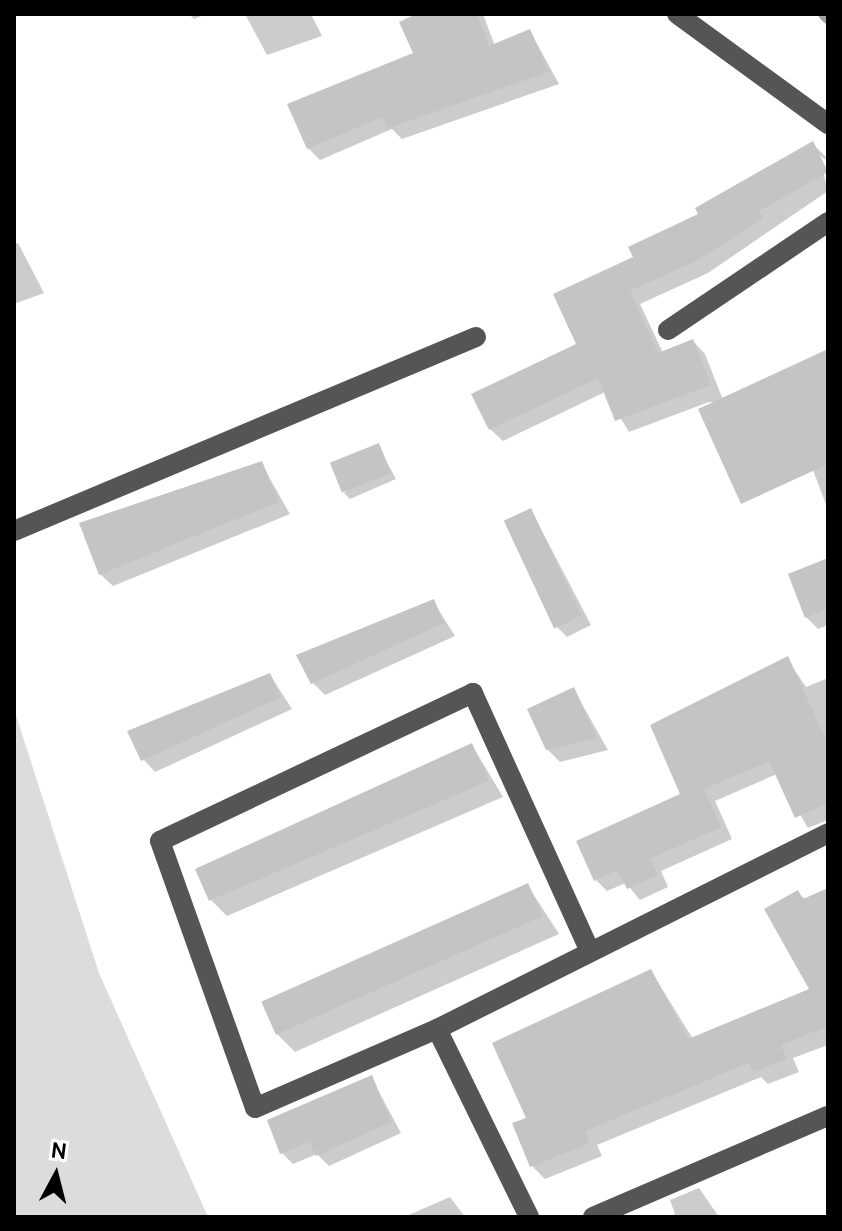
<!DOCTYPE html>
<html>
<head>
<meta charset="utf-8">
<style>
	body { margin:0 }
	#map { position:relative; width:842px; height:1231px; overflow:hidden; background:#fff; font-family:Cabin,sans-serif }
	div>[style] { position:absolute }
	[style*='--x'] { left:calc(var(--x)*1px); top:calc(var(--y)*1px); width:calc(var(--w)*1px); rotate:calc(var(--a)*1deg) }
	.green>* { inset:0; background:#dcdcdc }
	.shadow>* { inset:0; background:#0003 }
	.stream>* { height:12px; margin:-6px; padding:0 6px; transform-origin:6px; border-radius:6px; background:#a3a3a3 }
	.building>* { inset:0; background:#c4c4c4; transform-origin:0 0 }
	.minor>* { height:20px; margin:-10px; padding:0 10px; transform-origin:10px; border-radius:10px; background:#555 }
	span { translate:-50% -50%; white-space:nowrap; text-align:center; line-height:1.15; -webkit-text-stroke:6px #fff; paint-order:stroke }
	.frame { position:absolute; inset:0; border:16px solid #000; pointer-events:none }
	.north { position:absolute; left:16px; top:1135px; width:80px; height:80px; -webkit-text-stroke:6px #fff; paint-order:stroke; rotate:7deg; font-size:22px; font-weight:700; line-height:32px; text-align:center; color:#000 }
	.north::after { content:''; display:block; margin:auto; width:28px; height:36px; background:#000; clip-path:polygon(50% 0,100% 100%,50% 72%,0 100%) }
</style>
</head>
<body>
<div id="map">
	<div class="green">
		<i style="clip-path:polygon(14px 709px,99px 973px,208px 1217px,14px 1217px)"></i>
	</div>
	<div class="shadow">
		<i style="clip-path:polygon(189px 14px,206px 14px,194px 19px)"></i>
		<i style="clip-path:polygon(245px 14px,311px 14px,322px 36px,267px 55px)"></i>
		<i style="clip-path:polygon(421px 14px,483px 14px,495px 46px,530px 31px,559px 84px,402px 139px,392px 129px,320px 160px,308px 148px,416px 55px)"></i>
		<i style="clip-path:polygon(813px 144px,825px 156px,828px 161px,819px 155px,828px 191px,708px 273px,640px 304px,663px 353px,693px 341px,705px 354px,723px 400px,828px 354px,828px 408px,709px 402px,629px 432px,605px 392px,503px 441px,490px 429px,579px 345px,636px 258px)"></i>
		<i style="clip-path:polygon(18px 243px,44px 293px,14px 304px,14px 244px)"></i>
		<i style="clip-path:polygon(378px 446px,396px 479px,350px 499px,344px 493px)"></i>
		<i style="clip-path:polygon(828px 446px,828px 510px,807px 454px)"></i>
		<i style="clip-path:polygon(261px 463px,290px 514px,113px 586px,100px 574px)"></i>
		<i style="clip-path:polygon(531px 510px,591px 625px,567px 637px,557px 627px)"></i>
		<i style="clip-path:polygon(828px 561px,828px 625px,818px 629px,806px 617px)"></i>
		<i style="clip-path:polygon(433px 601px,455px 636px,325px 695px,313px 683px)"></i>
		<i style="clip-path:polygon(787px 659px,806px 687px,828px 678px,828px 820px,808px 828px,777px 774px,715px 801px,732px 839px,661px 871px,668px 887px,640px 900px,626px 883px,607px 891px,596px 880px,683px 795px)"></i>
		<i style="clip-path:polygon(270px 675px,292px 709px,155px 772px,143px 759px)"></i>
		<i style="clip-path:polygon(574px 690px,608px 750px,560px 762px,547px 749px)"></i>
		<i style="clip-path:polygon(472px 745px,503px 797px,227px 916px,211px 900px)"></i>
		<i style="clip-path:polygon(528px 886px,559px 934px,295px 1052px,277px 1034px,263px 1002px)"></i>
		<i style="clip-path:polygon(828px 890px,828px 1045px,793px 1058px,799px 1072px,768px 1084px,761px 1077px,597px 1145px,602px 1156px,545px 1179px,532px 1166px,529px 1119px,651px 971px,693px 1039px,811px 990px,798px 893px,806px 900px)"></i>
		<i style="clip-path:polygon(371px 1077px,401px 1133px,329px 1166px,317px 1154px,293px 1164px,282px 1153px)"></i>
		<i style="clip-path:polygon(699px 1188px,719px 1217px,669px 1217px,675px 1214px,670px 1200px)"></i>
		<i style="clip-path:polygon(450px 1197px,465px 1217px,404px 1217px)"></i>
	</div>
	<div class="stream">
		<i style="--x:824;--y:14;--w:6;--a:45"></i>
	</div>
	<div class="building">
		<i style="clip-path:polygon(416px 14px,477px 14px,489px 46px,530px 29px,549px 72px,388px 128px,383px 117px,307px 149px,287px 104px,413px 53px,399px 22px)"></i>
		<i style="clip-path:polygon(813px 141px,828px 172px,759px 211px,763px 219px,696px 261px,630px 291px,658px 353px,693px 339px,711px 385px,615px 421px,598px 378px,489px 430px,471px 394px,576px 344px,553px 294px,633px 257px,628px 247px,698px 214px,695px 208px)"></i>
		<i style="clip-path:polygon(828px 349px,828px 464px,741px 504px,698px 409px)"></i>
		<i style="left:379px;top:443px;width:32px;height:53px;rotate:68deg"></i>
		<i style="clip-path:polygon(262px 461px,279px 502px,99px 575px,79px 523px)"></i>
		<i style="left:531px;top:508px;width:119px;height:30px;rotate:65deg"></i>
		<i style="clip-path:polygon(828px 558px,828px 609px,805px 618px,788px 574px)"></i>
		<i style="clip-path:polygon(434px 599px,444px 623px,311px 684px,296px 655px)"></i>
		<i style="clip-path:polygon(788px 656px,828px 745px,828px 803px,795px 818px,769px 761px,704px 789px,721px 827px,650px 859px,658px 875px,627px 889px,618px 870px,594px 881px,576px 841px,680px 794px,650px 725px)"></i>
		<i style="clip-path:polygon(270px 673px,281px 697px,141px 761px,127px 731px)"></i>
		<i style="clip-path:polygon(574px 687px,597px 738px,546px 750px,527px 709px)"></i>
		<i style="clip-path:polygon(472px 743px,489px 781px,209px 901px,195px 869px)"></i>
		<i style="left:528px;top:883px;width:36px;height:292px;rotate:66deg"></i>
		<i style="clip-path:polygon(828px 888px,828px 1026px,781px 1045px,787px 1059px,753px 1072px,749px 1063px,585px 1131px,590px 1143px,530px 1167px,512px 1123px,526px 1118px,492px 1043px,651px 969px,688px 1039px,809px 989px,764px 909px,798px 890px,803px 899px)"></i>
		<i style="clip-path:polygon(372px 1075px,391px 1122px,316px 1156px,309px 1142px,280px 1154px,267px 1120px)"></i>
	</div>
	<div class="minor">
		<i style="--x:677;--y:14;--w:187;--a:36.1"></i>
		<i style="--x:668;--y:330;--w:193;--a:-34"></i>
		<i style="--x:14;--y:531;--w:501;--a:-22.78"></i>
		<i style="--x:588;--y:947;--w:279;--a:-114.4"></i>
		<i style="--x:473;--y:693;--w:346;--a:154.7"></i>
		<i style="--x:160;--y:841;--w:283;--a:70.4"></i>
		<i style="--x:255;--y:1108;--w:198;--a:-23.5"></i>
		<i style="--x:437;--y:1029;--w:437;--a:-26.6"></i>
		<i style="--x:437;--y:1029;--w:209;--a:63.9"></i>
		<i style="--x:593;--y:1217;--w:256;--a:-23.3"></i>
	</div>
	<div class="frame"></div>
	<div class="north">N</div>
</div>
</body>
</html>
